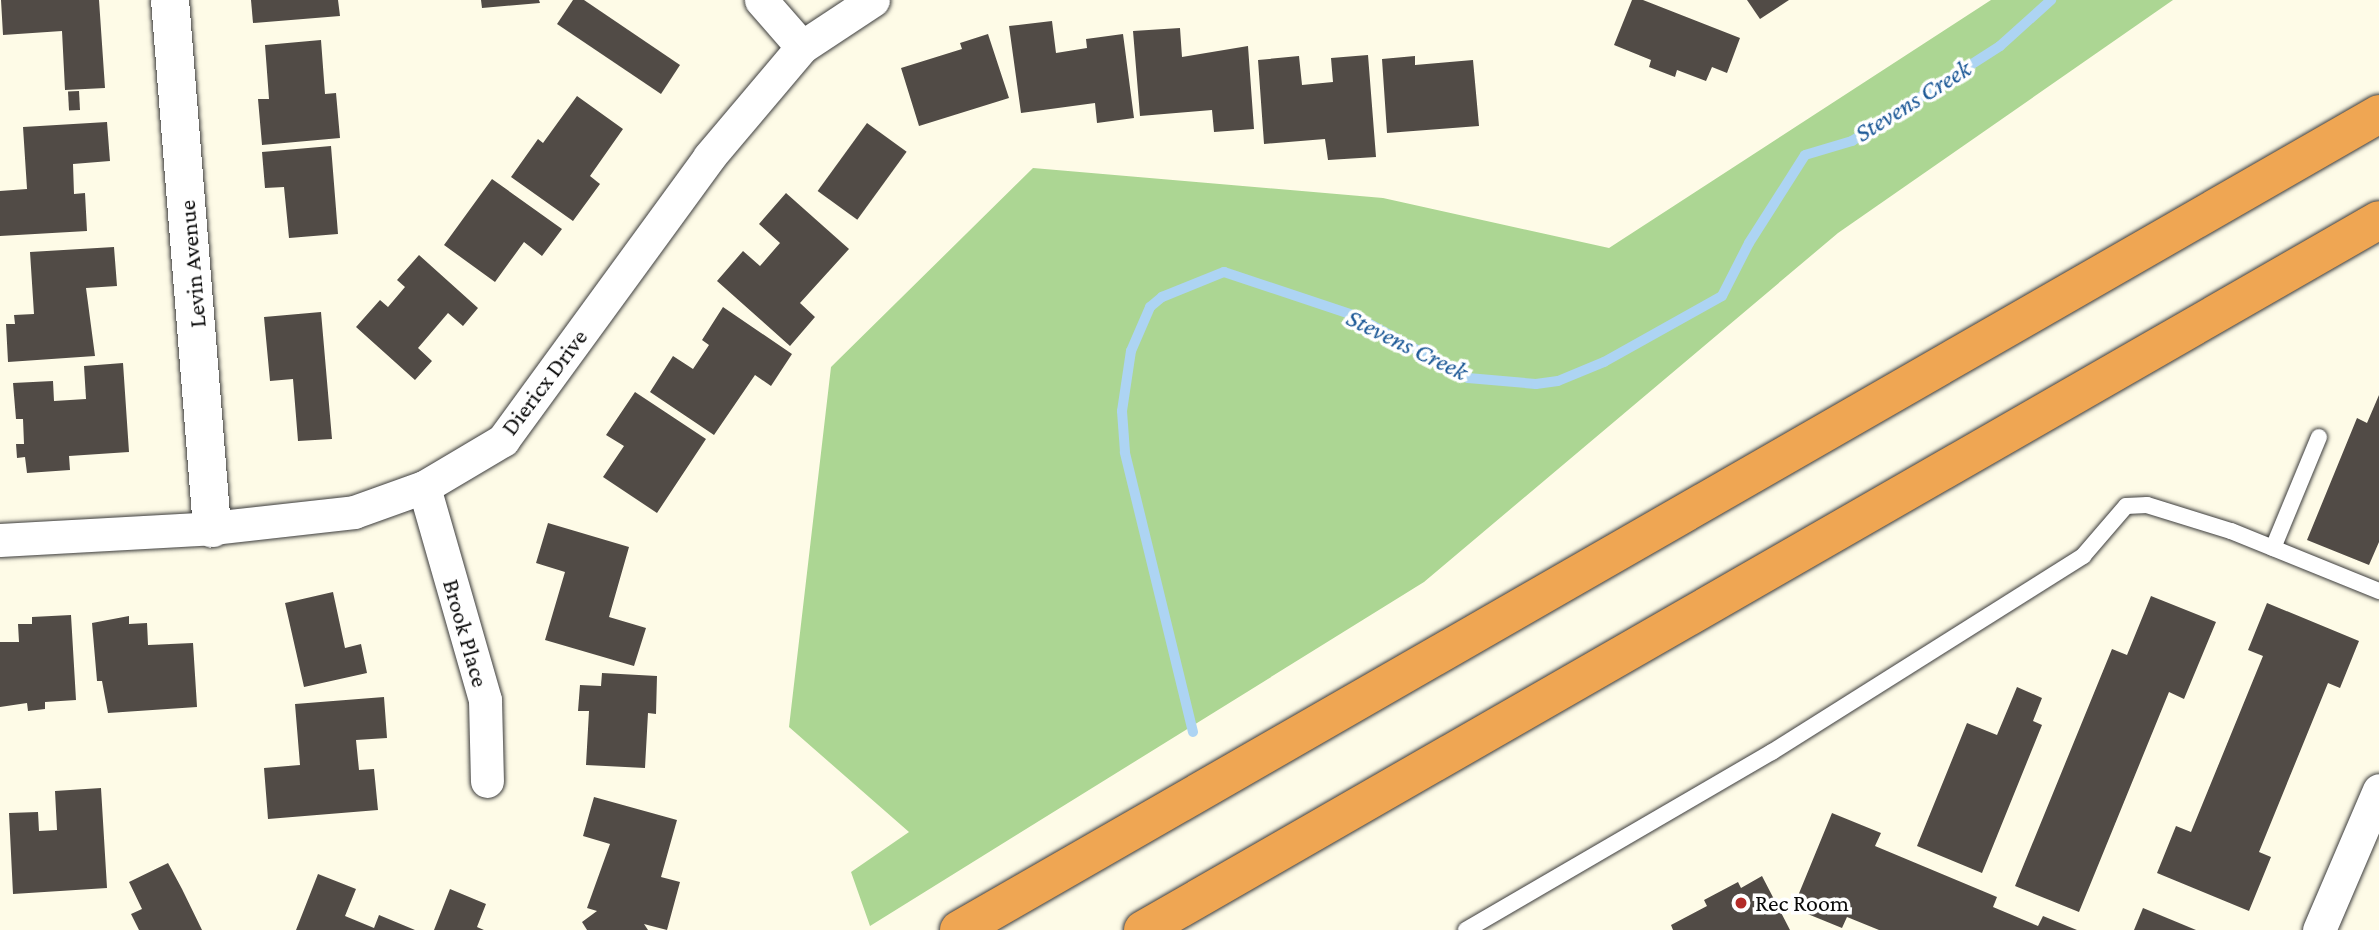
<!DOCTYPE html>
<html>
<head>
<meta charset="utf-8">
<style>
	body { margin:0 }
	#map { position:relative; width:2379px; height:930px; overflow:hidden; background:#fefbe7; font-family:"Crimson Pro",serif }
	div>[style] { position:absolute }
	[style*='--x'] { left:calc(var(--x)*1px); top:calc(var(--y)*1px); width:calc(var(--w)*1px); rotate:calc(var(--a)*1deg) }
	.forest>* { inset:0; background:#acd693 }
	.stream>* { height:10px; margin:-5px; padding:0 5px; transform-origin:5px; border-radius:5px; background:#add4f3 }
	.building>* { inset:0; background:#514b46; transform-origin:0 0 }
	.roads { filter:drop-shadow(0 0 2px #3c3c3c) drop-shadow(0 0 2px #3c3c3c) }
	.service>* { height:16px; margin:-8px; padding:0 8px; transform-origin:8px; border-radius:8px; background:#fff }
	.minor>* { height:33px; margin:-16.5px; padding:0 16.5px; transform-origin:16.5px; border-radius:16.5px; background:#fff }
	.tertiary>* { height:38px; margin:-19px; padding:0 19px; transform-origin:19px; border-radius:19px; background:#fff }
	.motorway>* { height:38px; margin:-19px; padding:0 19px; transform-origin:19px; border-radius:19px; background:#efa653 }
	.dots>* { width:19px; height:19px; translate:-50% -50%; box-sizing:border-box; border:4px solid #fff; border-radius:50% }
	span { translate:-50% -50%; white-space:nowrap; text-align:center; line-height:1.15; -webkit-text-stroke:7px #fff; paint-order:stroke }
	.street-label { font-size:24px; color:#090909 }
	.poi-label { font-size:24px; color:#090909 }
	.left { translate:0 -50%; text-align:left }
	.water-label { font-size:26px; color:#195695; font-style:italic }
</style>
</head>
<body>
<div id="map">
	<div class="forest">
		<i style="clip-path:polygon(1991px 0,2173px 0,1838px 233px,1424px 582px,870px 926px,851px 872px,909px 832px,789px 727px,831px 367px,1033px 168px,1383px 198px,1609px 248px)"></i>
	</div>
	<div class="stream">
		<i style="--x:1193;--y:732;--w:288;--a:-103.7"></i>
		<i style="--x:1125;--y:452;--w:41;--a:-94.2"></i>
		<i style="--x:1122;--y:411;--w:61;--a:-81.5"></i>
		<i style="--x:1131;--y:351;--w:48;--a:-66.6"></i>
		<i style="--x:1150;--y:307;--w:16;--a:-40"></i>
		<i style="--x:1162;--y:297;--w:67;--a:-22"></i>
		<i style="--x:1224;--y:272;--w:136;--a:18.4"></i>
		<i style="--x:1353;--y:315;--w:131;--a:28.7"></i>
		<i style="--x:1468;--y:378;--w:68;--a:5"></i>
		<i style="--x:1536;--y:384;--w:22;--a:-8"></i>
		<i style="--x:1558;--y:381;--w:50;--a:-22.4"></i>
		<i style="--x:1604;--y:362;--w:135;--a:-29.2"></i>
		<i style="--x:1722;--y:296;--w:59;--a:-63"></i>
		<i style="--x:1749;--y:243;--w:104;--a:-57.5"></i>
		<i style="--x:1805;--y:155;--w:49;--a:-16.6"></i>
		<i style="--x:1852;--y:141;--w:176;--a:-32.7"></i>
		<i style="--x:2000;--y:46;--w:69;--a:-42"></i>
	</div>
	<div class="building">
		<i style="clip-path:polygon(1px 0,99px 0,105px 88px,65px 90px,62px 31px,3px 35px)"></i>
		<i style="clip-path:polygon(251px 0,338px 0,340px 16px,253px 23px)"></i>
		<i style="clip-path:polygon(481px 0,539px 0,540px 3px,482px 8px)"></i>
		<i style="clip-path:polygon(573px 0,584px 0,680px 65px,661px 94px,557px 24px)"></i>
		<i style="clip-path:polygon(1632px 0,1643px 0,1740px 38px,1727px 73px,1712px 67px,1706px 81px,1677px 70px,1675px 77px,1649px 67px,1651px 60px,1614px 45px)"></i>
		<i style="clip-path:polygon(1747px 0,1789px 0,1760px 19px)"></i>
		<i style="clip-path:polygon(1052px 21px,1056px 53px,1087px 48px,1086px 39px,1123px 34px,1134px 118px,1097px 123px,1095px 103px,1021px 113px,1009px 26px)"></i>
		<i style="clip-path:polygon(1180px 28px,1182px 57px,1248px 46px,1254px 129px,1214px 132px,1212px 110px,1140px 116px,1133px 31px)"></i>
		<i style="clip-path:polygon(988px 34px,1009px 98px,919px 126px,901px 68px,962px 49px,960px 43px)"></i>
		<i style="clip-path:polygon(321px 40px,325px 94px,336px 93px,340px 138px,262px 145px,258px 99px,269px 99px,265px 45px)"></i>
		<i style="clip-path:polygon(1368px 55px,1376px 157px,1328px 160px,1325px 139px,1264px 144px,1258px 60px,1299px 56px,1302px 85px,1333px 82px,1331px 58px)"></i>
		<i style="clip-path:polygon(1415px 56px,1415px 65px,1473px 60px,1479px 126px,1387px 133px,1382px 59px)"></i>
		<i style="left:79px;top:91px;width:19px;height:11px;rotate:87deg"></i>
		<i style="clip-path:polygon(577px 96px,623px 129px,590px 176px,600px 184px,573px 221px,511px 177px,538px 139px,543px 143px)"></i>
		<i style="clip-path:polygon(107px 122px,110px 161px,73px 164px,74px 194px,85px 193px,87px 231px,0 236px,0 191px,27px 189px,23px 127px)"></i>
		<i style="left:867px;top:123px;width:49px;height:84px;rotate:36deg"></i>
		<i style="clip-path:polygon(331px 146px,338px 234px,289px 238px,284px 187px,265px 188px,262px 152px)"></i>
		<i style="clip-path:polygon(492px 179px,562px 229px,542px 256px,524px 242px,495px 282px,444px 245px)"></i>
		<i style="clip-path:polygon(786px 193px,849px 249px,800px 303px,815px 317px,790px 346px,717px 281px,743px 251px,760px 266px,780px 243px,759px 224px)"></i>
		<i style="clip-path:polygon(114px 247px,117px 286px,86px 288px,95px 356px,8px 362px,6px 324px,15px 324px,14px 315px,34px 314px,30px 252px)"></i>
		<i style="clip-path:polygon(419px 255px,478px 308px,463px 326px,448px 313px,418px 348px,432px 361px,415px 380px,356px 327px,380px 300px,388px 307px,405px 287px,397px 280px)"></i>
		<i style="clip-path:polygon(723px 307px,792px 354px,771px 386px,755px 375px,714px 435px,650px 392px,673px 356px,693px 369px,709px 345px,702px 340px)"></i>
		<i style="clip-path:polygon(321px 312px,332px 439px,298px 441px,293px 379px,270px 381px,264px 317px)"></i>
		<i style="clip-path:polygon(123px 363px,129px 452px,69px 456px,70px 470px,27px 473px,25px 457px,17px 458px,16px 444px,24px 444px,23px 419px,16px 419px,13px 383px,53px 381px,54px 401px,86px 399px,84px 366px)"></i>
		<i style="clip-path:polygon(635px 392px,706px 439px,657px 513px,603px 477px,624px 446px,606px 435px)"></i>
		<i style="clip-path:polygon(2379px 395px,2379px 542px,2369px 565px,2307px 540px,2357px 418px,2367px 423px)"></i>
		<i style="clip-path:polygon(548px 523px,629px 547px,609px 617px,646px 628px,634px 666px,545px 640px,565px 572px,536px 563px)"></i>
		<i style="clip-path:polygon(333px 592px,345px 648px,361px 644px,367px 673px,304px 687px,285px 603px)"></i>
		<i style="clip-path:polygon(2151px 596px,2216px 622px,2184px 699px,2169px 692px,2079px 912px,2015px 886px,2112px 649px,2127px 655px)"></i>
		<i style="clip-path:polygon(2267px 603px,2359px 641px,2340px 688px,2328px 683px,2259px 852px,2271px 857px,2249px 911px,2157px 873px,2176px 826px,2191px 832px,2263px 656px,2248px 650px)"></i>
		<i style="clip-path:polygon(71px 615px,76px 700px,45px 702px,45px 709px,28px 711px,27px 703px,0 707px,0 642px,19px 642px,18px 624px,32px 624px,32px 617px)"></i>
		<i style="clip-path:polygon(129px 616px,129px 624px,147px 623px,148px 645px,193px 643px,197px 707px,108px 713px,102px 681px,97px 681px,92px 623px)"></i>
		<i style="clip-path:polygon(602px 673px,657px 676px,656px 714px,648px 713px,645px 768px,586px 765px,589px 711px,578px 711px,580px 685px,601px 686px)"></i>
		<i style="clip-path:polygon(2017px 687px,2042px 698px,2033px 721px,2042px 725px,1982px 873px,1917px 846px,1967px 723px,1997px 735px)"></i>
		<i style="clip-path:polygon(384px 697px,387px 738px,356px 740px,359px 770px,374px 769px,378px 810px,268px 819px,264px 768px,300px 765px,295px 704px)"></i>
		<i style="clip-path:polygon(101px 788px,107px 888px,13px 894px,9px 813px,38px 812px,39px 831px,57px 830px,55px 791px)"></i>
		<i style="clip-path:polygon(594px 797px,677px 820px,661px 877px,680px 882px,667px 930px,644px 924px,648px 930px,587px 930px,582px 922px,597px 911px,587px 908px,610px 844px,583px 836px)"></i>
		<i style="clip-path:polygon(1832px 813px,1881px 833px,1875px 846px,1997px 897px,1993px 907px,2038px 926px,2043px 916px,2077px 930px,1879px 930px,1847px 917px,1842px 928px,1793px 908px)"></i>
		<i style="clip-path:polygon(168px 863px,182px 889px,202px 930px,139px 930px,131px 914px,142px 909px,129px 882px)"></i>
		<i style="clip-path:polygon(318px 874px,356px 889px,345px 916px,374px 928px,379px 915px,415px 930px,296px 930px)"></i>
		<i style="clip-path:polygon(1762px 876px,1790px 930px,1673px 930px,1671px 925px,1707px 906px,1704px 900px,1738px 882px,1741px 888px)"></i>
		<i style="clip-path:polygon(450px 889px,486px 904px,477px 927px,484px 930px,434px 930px)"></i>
		<i style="clip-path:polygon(2143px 908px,2196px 930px,2134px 930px)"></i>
	</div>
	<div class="roads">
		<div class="service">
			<i style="--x:2273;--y:548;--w:120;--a:-67.5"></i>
			<i style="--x:1466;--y:930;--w:354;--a:-30.2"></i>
			<i style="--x:1772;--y:752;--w:368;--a:-32.2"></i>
			<i style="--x:2083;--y:556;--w:66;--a:-49.3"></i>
			<i style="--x:2126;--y:506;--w:21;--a:-3"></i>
			<i style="--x:2147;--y:505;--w:88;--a:17.2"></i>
			<i style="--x:2231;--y:531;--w:160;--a:22.1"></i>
		</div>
		<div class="minor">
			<i style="--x:761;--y:0;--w:62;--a:48.9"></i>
			<i style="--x:424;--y:487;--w:222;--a:74"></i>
			<i style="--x:485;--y:700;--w:81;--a:88.6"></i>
			<i style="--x:0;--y:540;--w:212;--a:-3.2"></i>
			<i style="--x:212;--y:528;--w:143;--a:-6.4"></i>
			<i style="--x:354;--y:512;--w:74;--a:-19.7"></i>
			<i style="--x:424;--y:487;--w:92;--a:-30.7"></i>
			<i style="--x:503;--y:440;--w:350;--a:-53.9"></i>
			<i style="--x:709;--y:157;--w:144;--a:-49.8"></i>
			<i style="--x:802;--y:47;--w:85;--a:-33.5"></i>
			<i style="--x:2319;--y:930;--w:152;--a:-66.8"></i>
		</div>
		<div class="tertiary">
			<i style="--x:170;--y:0;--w:530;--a:85.45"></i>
		</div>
		<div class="motorway">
			<i style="--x:959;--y:930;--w:1638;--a:-29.88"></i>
			<i style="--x:1143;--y:930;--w:1425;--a:-29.87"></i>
		</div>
	</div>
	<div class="dots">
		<i style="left:1741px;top:903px;background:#b32b28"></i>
	</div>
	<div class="street-label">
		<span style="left:192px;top:264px;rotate:-95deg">Levin Avenue</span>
		<span style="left:544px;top:382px;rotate:-53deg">Diericx Drive</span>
		<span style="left:466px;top:633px;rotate:74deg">Brook Place</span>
	</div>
	<div class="poi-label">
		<span class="left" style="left:1755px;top:903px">Rec Room</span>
	</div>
	<div class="water-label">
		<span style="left:1913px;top:101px;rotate:-32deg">Stevens Creek</span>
		<span style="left:1407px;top:345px;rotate:26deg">Stevens Creek</span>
	</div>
</div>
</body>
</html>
